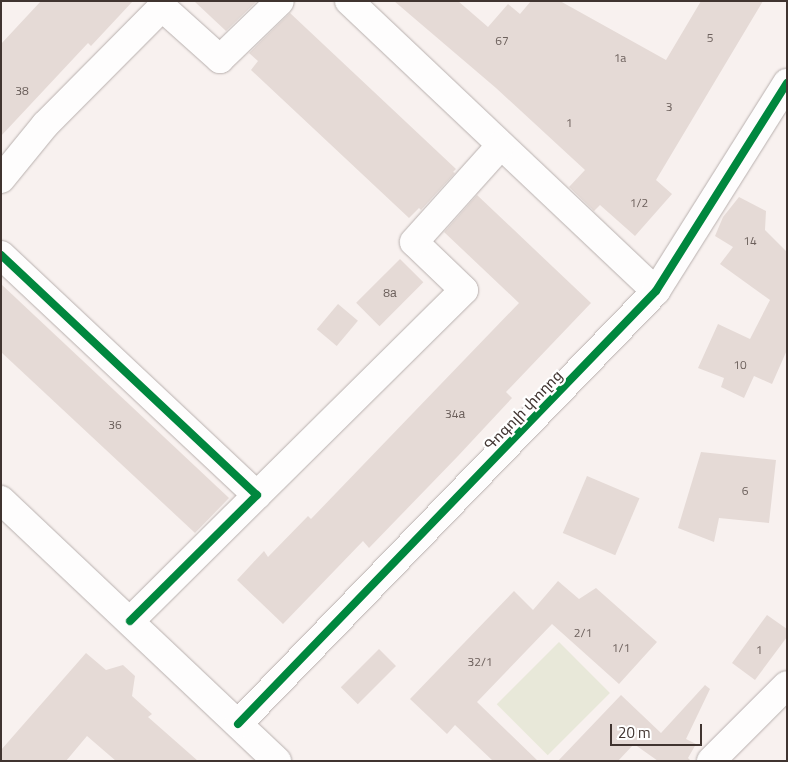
<!DOCTYPE html>
<html>
<head>
<meta charset="utf-8">
<style>
	body { margin:0 }
	#map { position:relative; width:788px; height:762px; overflow:hidden; background:#f8f1ef; font-family:"Titillium Web","Noto Sans Armenian",sans-serif }
	div>[style] { position:absolute }
	[style*='--x'] { left:calc(var(--x)*1px); top:calc(var(--y)*1px); width:calc(var(--w)*1px); rotate:calc(var(--a)*1deg) }
	.green>* { inset:0; background:#e8e8d9; transform-origin:0 0 }
	.building>* { inset:0; background:#e5dad6; transform-origin:0 0 }
	.roads { filter:drop-shadow(0 0 1px #b8b0ae) drop-shadow(0 0 1px #b8b0ae) }
	.minor>* { height:28px; margin:-14px; padding:0 14px; transform-origin:14px; border-radius:14px; background:#fefdfd }
	.cycleway>* { height:8px; margin:-4px; padding:0 4px; transform-origin:4px; border-radius:4px; background:#00873e }
	span { translate:-50% -50%; white-space:nowrap; text-align:center; line-height:1.15; -webkit-text-stroke:4.5px #fff; paint-order:stroke }
	.number-label { font-size:12px; color:#6c605c }
	.number-label span { -webkit-text-stroke-width:0 }
	.street-label { font-size:15px; color:#403430 }
	.frame { position:absolute; inset:0; border:2px solid #403430; pointer-events:none }
	.scale { position:absolute; left:610px; top:724px; width:92px; height:22px; box-sizing:border-box; border:2px solid #403430; border-top:0; padding-left:6px; font-size:15px; line-height:18px; white-space:nowrap; color:#403430; -webkit-text-stroke:4px #fff; paint-order:stroke }
</style>
</head>
<body>
<div id="map">
	<div class="green">
		<i style="left:559px;top:642px;width:72px;height:88px;rotate:45deg"></i>
	</div>
	<div class="building">
		<i style="clip-path:polygon(41px 1px,133px 1px,91px 46px,88px 43px,1px 136px,1px 44px)"></i>
		<i style="clip-path:polygon(194px 1px,257px 1px,226px 31px)"></i>
		<i style="clip-path:polygon(394px 1px,458px 1px,488px 27px,508px 4px,520px 14px,531px 1px,560px 1px,666px 60px,701px 1px,763px 1px,656px 180px,672px 194px,635px 236px,600px 205px,594px 211px,569px 187px,585px 170px,496px 88px)"></i>
		<i style="clip-path:polygon(290px 13px,456px 169px,453px 172px,455px 173px,421px 210px,419px 208px,409px 218px,251px 70px,258px 61px,249px 53px)"></i>
		<i style="clip-path:polygon(477px 195px,591px 303px,506px 392px,512px 398px,458px 456px,369px 548px,363px 541px,283px 624px,237px 580px,264px 551px,268px 557px,308px 516px,311px 519px,519px 303px,444px 232px)"></i>
		<i style="clip-path:polygon(739px 197px,766px 211px,765px 230px,787px 252px,787px 350px,772px 384px,754px 376px,744px 398px,721px 387px,724px 378px,698px 368px,718px 324px,750px 339px,770px 300px,720px 264px,733px 247px,715px 236px,723px 217px)"></i>
		<i style="left:400px;top:259px;width:33px;height:62px;rotate:45deg"></i>
		<i style="clip-path:polygon(1px 284px,229px 498px,195px 533px,1px 352px)"></i>
		<i style="left:338px;top:304px;width:26px;height:33px;rotate:40deg"></i>
		<i style="clip-path:polygon(701px 452px,776px 460px,769px 523px,719px 518px,714px 542px,678px 528px)"></i>
		<i style="left:587px;top:476px;width:57px;height:62px;rotate:23deg"></i>
		<i style="clip-path:polygon(558px 581px,579px 599px,596px 588px,657px 642px,619px 684px,552px 624px,477px 702px,538px 761px,493px 761px,455px 725px,447px 734px,410px 699px,514px 591px,533px 610px)"></i>
		<i style="clip-path:polygon(767px 615px,787px 629px,787px 637px,755px 680px,732px 663px)"></i>
		<i style="left:379px;top:649px;width:24px;height:54px;rotate:45deg"></i>
		<i style="clip-path:polygon(86px 653px,106px 670px,123px 665px,135px 676px,132px 696px,152px 714px,148px 717px,198px 761px,116px 761px,87px 736px,66px 761px,1px 761px,1px 750px)"></i>
		<i style="clip-path:polygon(705px 685px,710px 689px,686px 739px,696px 744px,688px 758px,691px 761px,658px 761px,634px 744px,618px 761px,558px 761px,621px 695px,661px 733px)"></i>
	</div>
	<div class="roads">
		<div class="minor">
			<i style="--x:349;--y:1;--w:422;--a:43.4"></i>
			<i style="--x:1;--y:179;--w:70;--a:-50.8"></i>
			<i style="--x:45;--y:125;--w:166;--a:-45.2"></i>
			<i style="--x:162;--y:7;--w:78;--a:41.9"></i>
			<i style="--x:220;--y:59;--w:83;--a:-44"></i>
			<i style="--x:1;--y:255;--w:351;--a:43.2"></i>
			<i style="--x:257;--y:495;--w:179;--a:135.2"></i>
			<i style="--x:257;--y:495;--w:291;--a:-44.7"></i>
			<i style="--x:464;--y:290;--w:69;--a:-136.2"></i>
			<i style="--x:414;--y:242;--w:130;--a:-48.1"></i>
			<i style="--x:1;--y:500;--w:380;--a:43.4"></i>
			<i style="--x:238;--y:724;--w:602;--a:-46.01"></i>
			<i style="--x:656;--y:291;--w:246;--a:-57.8"></i>
			<i style="--x:711;--y:761;--w:107;--a:-45"></i>
		</div>
	</div>
	<div class="cycleway">
		<i style="--x:1;--y:255;--w:351;--a:43.2"></i>
		<i style="--x:257;--y:495;--w:179;--a:135.2"></i>
		<i style="--x:238;--y:724;--w:602;--a:-46.01"></i>
		<i style="--x:656;--y:291;--w:246;--a:-57.8"></i>
	</div>
	<div class="number-label">
		<span style="left:710px;top:38px">5</span>
		<span style="left:502px;top:41px">67</span>
		<span style="left:620px;top:58px">1a</span>
		<span style="left:22px;top:91px">38</span>
		<span style="left:669px;top:107px">3</span>
		<span style="left:569px;top:123px">1</span>
		<span style="left:639px;top:203px">1/2</span>
		<span style="left:750px;top:241px">14</span>
		<span style="left:390px;top:293px">8а</span>
		<span style="left:740px;top:365px">10</span>
		<span style="left:455px;top:414px">34а</span>
		<span style="left:115px;top:425px">36</span>
		<span style="left:745px;top:491px">6</span>
		<span style="left:583px;top:633px">2/1</span>
		<span style="left:621px;top:648px">1/1</span>
		<span style="left:759px;top:650px">1</span>
		<span style="left:480px;top:662px">32/1</span>
	</div>
	<div class="street-label">
		<span style="left:523px;top:410px;rotate:-46deg">Գոգոլի փողոց</span>
	</div>
	<div class="frame"></div>
	<div class="scale">20 m</div>
</div>
</body>
</html>
